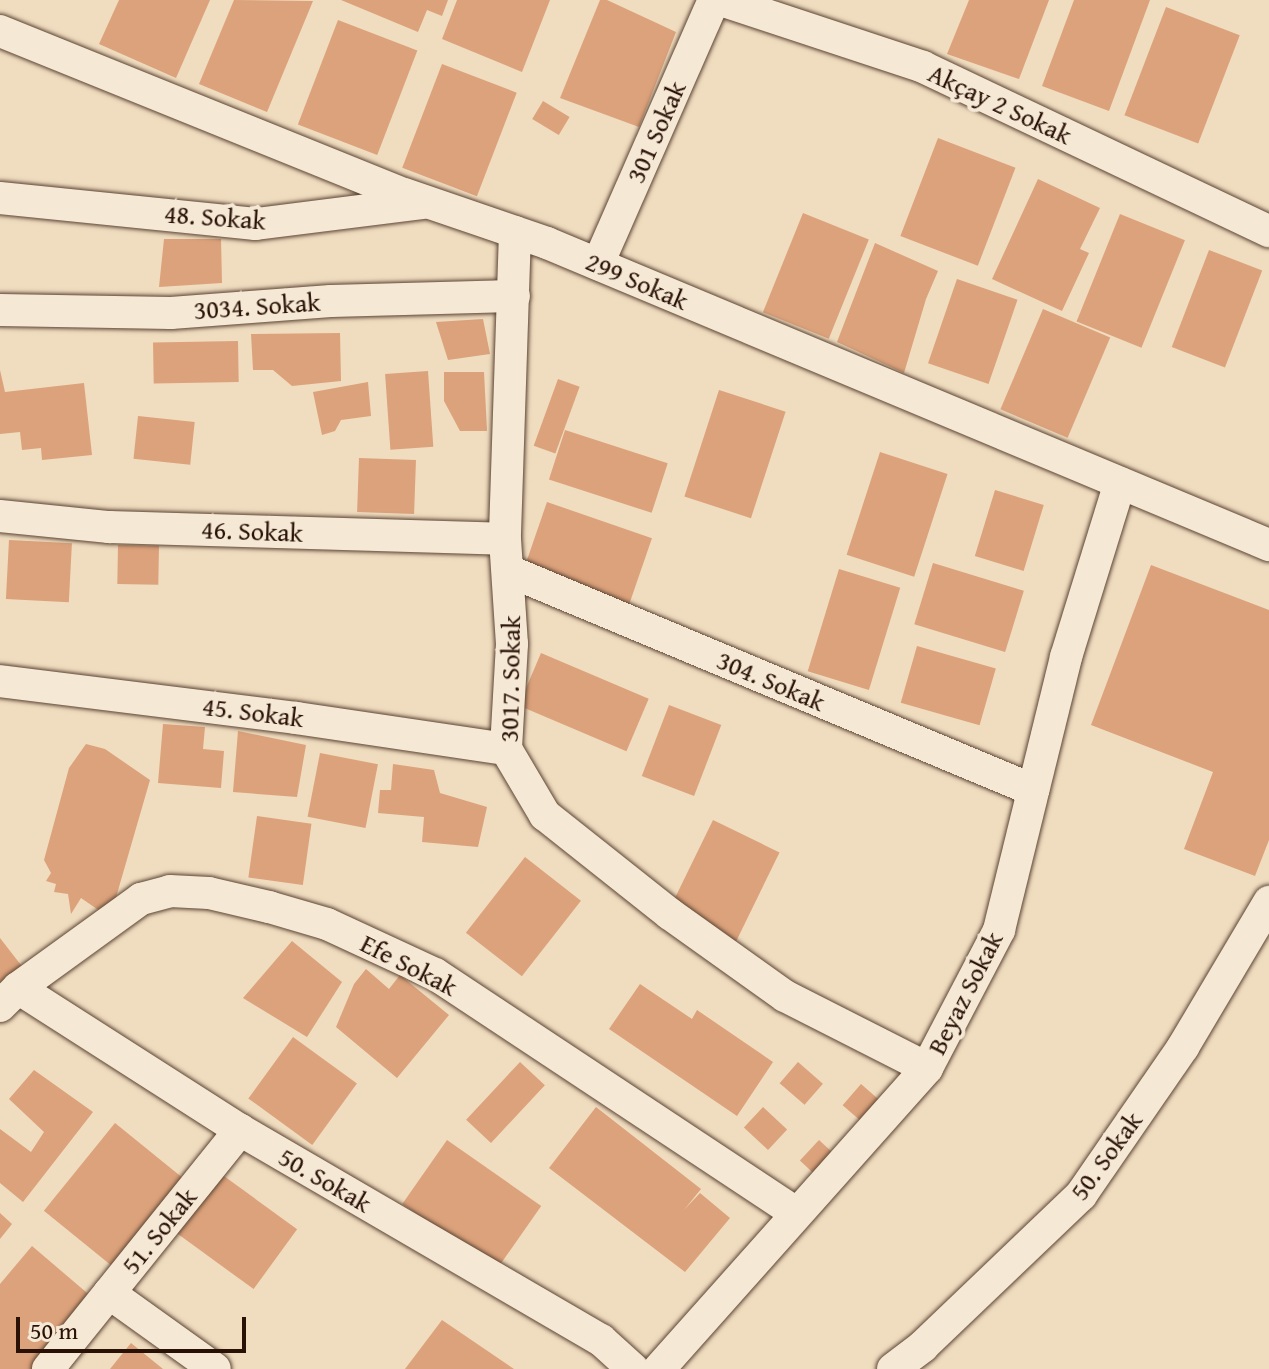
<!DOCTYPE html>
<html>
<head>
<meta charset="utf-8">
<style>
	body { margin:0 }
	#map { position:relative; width:1269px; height:1369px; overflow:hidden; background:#f0dcbf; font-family:"Gentium Book Plus",serif }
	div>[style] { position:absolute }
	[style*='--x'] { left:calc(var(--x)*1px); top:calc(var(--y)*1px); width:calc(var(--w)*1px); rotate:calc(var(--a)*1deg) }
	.building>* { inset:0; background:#dca27b; transform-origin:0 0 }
	.roads { filter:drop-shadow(0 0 2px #5b4434) drop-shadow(0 0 2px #5b4434) }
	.minor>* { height:32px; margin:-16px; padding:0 16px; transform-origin:16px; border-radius:16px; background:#f5e8d5 }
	span { translate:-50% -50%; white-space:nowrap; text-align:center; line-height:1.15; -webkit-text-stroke:8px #f5e8d5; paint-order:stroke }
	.street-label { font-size:26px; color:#291105 }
	.scale { position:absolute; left:16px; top:1317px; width:230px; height:36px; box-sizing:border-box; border:4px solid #291105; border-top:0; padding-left:10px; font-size:24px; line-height:28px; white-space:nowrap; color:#291105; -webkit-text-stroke:6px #f5e8d5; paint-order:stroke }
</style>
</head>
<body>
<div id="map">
	<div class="building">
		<i style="clip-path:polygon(119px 0,210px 0,176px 78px,99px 44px)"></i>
		<i style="clip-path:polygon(234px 0,313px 1px,267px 112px,199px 84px)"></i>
		<i style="clip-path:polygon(341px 0,448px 0,442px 16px,427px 10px,418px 32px)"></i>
		<i style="clip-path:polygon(457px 0,550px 0,522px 72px,442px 39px)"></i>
		<i style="clip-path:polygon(600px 0,607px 0,676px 32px,639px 127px,560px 98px)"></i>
		<i style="clip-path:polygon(969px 0,1049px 0,1019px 79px,947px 54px)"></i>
		<i style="clip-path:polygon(1074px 0,1150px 0,1109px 111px,1042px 86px)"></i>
		<i style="left:1166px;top:7px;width:79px;height:116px;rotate:21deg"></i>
		<i style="left:338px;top:20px;width:85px;height:112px;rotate:21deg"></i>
		<i style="left:442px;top:64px;width:80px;height:111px;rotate:21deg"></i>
		<i style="left:543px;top:101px;width:31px;height:21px;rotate:31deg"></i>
		<i style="left:938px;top:138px;width:83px;height:105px;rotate:21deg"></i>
		<i style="clip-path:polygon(1038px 179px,1100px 208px,1080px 249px,1089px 253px,1062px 311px,992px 279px)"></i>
		<i style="left:803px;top:213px;width:71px;height:107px;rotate:22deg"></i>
		<i style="left:1120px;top:214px;width:70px;height:116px;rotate:22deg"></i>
		<i style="clip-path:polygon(164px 239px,221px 239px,222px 283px,159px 287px)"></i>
		<i style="clip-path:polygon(875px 243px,938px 271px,926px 299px,904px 373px,837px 342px)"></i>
		<i style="left:1209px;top:250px;width:57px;height:104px;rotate:21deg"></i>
		<i style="left:957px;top:279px;width:64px;height:89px;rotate:19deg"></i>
		<i style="left:1043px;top:309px;width:73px;height:109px;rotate:23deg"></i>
		<i style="clip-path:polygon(483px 319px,490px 354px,448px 360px,436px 322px)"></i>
		<i style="clip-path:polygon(340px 333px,341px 381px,292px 386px,273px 370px,253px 370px,251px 334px)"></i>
		<i style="left:238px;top:341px;width:41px;height:85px;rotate:89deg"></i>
		<i style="clip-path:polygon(0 370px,5px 392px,84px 383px,92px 455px,42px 460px,41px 448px,22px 450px,20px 432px,0 434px)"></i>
		<i style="left:428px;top:371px;width:76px;height:43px;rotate:86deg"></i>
		<i style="clip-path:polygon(444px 372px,484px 372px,487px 431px,460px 431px,444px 401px)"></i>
		<i style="left:558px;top:379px;width:23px;height:71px;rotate:20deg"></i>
		<i style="clip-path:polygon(368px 382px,371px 416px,341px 420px,335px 431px,322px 435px,313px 392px)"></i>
		<i style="left:719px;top:390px;width:70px;height:112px;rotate:18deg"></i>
		<i style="left:138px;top:416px;width:57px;height:43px;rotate:6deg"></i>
		<i style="left:565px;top:430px;width:108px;height:52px;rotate:18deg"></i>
		<i style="left:880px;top:452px;width:71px;height:108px;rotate:18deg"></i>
		<i style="left:359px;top:458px;width:57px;height:54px;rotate:2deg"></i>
		<i style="left:995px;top:490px;width:51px;height:69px;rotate:17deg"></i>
		<i style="left:547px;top:502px;width:111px;height:76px;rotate:19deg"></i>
		<i style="left:9px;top:540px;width:63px;height:59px;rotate:3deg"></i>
		<i style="left:118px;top:545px;width:41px;height:39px;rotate:1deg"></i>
		<i style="left:933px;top:563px;width:95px;height:64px;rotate:17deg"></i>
		<i style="clip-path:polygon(1151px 565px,1269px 610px,1269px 840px,1255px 876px,1184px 849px,1213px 772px,1091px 725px)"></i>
		<i style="left:839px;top:569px;width:64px;height:107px;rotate:17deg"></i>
		<i style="left:917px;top:646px;width:82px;height:59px;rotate:16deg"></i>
		<i style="left:541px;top:653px;width:117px;height:57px;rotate:23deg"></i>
		<i style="left:669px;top:705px;width:56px;height:76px;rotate:21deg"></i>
		<i style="clip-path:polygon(163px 724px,205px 727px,203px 749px,224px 751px,221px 788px,158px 783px)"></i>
		<i style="clip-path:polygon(238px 731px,306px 745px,297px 797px,233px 792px)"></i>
		<i style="clip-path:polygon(86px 744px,105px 749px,150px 780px,110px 918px,81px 898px,71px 914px,68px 894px,54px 892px,56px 884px,46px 881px,51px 873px,44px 860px,69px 768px)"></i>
		<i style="left:320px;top:753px;width:59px;height:65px;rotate:11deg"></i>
		<i style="clip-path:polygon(393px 764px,434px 770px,440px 793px,487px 807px,478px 847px,422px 842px,424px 817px,378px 813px,380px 790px,391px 790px)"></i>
		<i style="left:257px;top:816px;width:55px;height:62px;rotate:8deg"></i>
		<i style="left:713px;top:820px;width:74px;height:103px;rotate:26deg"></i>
		<i style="left:525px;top:857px;width:71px;height:96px;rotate:38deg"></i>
		<i style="clip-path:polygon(0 938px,24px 969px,0 987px)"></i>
		<i style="clip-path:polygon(292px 941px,342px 982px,307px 1037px,243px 998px)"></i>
		<i style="clip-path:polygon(366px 969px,389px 989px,400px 975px,449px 1015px,397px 1078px,336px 1027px,354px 984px)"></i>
		<i style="clip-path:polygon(640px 984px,692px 1019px,697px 1010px,773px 1062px,737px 1116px,609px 1029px)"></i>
		<i style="left:293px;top:1037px;width:79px;height:76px;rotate:36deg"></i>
		<i style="left:520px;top:1062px;width:34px;height:79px;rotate:43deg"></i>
		<i style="left:798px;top:1062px;width:33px;height:28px;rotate:41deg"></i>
		<i style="clip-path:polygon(34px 1070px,93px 1112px,23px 1202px,0 1183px,0 1129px,31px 1152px,44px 1132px,9px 1099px)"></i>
		<i style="left:861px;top:1084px;width:33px;height:28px;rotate:41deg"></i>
		<i style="clip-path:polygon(596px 1107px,701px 1189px,684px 1210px,700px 1193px,730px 1218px,685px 1272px,549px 1168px)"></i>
		<i style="left:763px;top:1107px;width:33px;height:28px;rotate:43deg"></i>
		<i style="left:115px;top:1123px;width:92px;height:113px;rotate:39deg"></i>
		<i style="left:447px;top:1140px;width:115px;height:78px;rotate:35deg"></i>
		<i style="left:819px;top:1140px;width:33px;height:28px;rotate:43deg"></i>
		<i style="left:217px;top:1171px;width:99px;height:74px;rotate:36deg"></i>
		<i style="clip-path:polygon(0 1213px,12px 1224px,0 1239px)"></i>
		<i style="clip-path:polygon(32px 1246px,93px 1298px,33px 1369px,0 1369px,0 1284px)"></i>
		<i style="clip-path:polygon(442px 1320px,514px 1369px,405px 1369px)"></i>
		<i style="clip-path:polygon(131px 1343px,163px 1369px,110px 1369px)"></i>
	</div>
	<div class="roads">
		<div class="minor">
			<i style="--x:721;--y:0;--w:213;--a:18.3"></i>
			<i style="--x:923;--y:67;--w:383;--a:25.4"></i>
			<i style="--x:0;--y:31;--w:436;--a:22"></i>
			<i style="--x:404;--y:194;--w:151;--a:18.9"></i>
			<i style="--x:547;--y:243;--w:783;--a:22.7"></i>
			<i style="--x:0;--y:198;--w:257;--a:5.8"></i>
			<i style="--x:256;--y:224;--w:167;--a:-7.2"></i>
			<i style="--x:515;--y:232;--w:307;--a:91.9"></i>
			<i style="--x:505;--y:539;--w:105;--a:86.2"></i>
			<i style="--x:512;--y:644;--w:105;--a:93.3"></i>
			<i style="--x:506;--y:749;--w:77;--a:59.4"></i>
			<i style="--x:545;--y:815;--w:159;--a:38.4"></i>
			<i style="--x:670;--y:914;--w:141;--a:35.5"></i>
			<i style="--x:785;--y:996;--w:159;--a:26.9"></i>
			<i style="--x:598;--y:264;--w:288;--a:-66.3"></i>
			<i style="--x:0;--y:310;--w:171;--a:1"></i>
			<i style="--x:171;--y:313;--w:160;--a:-4.3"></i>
			<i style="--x:331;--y:301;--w:183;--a:-1.6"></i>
			<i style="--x:0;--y:516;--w:110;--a:5.8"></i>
			<i style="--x:109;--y:527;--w:396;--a:1.7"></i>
			<i style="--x:509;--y:571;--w:568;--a:22.68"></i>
			<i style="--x:0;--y:681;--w:298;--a:7.1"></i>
			<i style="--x:296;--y:718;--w:212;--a:8.4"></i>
			<i style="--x:18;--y:988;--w:264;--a:32.6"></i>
			<i style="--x:240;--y:1130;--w:418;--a:30.2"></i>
			<i style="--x:601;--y:1340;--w:43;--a:42.2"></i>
			<i style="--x:0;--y:1006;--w:25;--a:-45"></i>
			<i style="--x:18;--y:988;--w:152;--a:-35.9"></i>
			<i style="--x:141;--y:899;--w:30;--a:-15"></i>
			<i style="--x:170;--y:891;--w:39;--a:3"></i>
			<i style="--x:209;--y:893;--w:62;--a:13.1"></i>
			<i style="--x:269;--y:907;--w:60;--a:16.3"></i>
			<i style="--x:327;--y:924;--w:119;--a:24.8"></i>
			<i style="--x:435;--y:974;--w:433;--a:33.5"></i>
			<i style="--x:109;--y:1293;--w:130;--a:35.6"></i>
			<i style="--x:48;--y:1369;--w:307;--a:-51.2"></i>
			<i style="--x:659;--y:1369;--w:403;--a:-48.3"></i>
			<i style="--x:927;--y:1068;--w:156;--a:-62.4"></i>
			<i style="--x:999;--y:930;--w:281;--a:-76.2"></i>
			<i style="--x:1066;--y:657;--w:182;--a:-72.8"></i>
			<i style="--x:893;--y:1369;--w:38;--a:-37"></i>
			<i style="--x:923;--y:1346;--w:219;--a:-43.7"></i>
			<i style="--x:1081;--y:1195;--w:180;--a:-55.4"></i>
			<i style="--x:1183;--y:1047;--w:169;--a:-59.3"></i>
		</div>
	</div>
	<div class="street-label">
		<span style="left:1000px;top:104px;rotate:25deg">Akçay 2 Sokak</span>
		<span style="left:656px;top:132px;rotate:-66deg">301 Sokak</span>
		<span style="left:215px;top:217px;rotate:4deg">48. Sokak</span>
		<span style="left:637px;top:281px;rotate:23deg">299 Sokak</span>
		<span style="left:257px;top:306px;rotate:-4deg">3034. Sokak</span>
		<span style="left:252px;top:531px;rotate:2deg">46. Sokak</span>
		<span style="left:510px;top:679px;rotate:-89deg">3017. Sokak</span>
		<span style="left:771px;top:681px;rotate:23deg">304. Sokak</span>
		<span style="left:253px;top:712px;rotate:7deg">45. Sokak</span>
		<span style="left:409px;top:965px;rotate:27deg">Efe Sokak</span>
		<span style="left:965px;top:993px;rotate:-63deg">Beyaz Sokak</span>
		<span style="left:1106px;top:1156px;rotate:-54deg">50. Sokak</span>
		<span style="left:325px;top:1180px;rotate:30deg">50. Sokak</span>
		<span style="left:159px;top:1231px;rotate:-51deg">51. Sokak</span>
	</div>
	<div class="scale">50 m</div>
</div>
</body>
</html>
